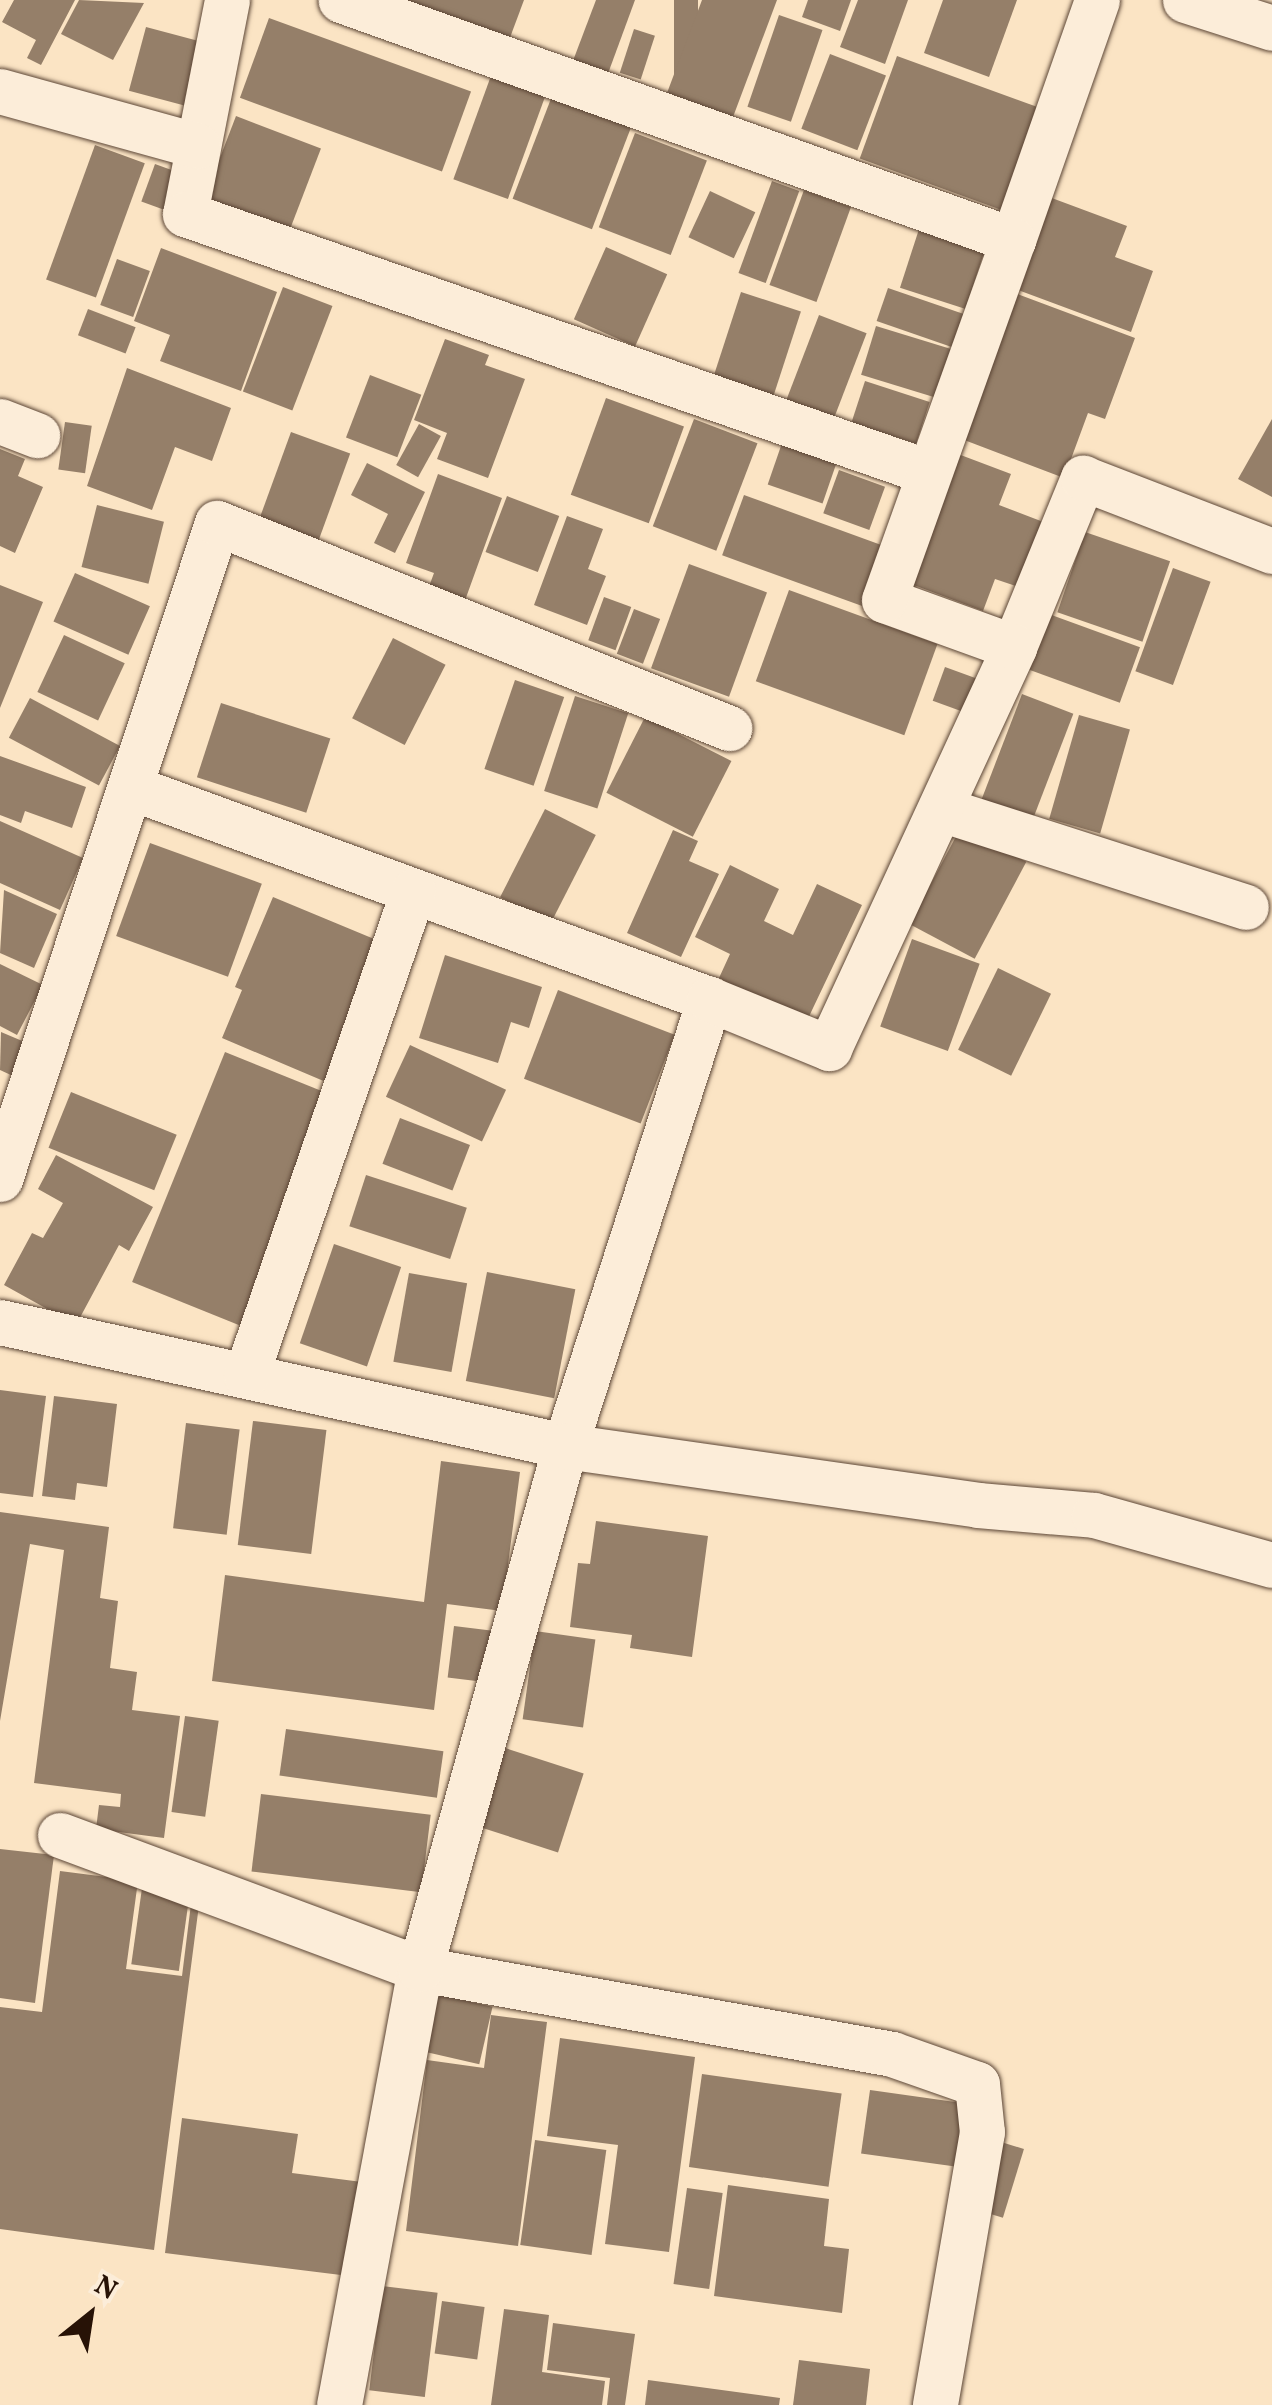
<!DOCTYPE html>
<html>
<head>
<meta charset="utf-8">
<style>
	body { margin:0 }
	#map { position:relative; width:1272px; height:2405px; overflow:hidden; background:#fbe4c4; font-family:Vollkorn,serif }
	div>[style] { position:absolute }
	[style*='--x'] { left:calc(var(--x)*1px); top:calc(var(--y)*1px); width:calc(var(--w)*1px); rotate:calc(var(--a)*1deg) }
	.building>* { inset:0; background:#957f69; transform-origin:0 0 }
	.roads { filter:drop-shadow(0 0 2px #5c4636) drop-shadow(0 0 2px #5c4636) }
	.minor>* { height:45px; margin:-22.5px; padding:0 22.5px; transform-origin:22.5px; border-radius:22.5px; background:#fcedd9 }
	span { translate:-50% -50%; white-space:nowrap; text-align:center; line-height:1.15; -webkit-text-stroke:9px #fcedd9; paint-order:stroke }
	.north { position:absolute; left:40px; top:2265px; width:100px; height:100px; -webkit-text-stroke:8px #fcedd9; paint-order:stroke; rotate:30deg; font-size:28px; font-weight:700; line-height:40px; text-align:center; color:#271206 }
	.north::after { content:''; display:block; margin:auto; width:35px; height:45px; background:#271206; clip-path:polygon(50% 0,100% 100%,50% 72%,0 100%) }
</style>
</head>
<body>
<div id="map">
	<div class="building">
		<i style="clip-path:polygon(14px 0,75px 0,41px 65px,27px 58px,36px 40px,2px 22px)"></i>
		<i style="clip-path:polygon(79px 0,144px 3px,113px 60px,61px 34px)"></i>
		<i style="clip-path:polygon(394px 0,524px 0,508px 43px)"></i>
		<i style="clip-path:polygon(596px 0,635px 0,606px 79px,571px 66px)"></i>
		<i style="left:674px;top:0;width:24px;height:90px"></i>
		<i style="clip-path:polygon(702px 0,777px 0,733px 117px,667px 93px)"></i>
		<i style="clip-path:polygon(808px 0,851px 0,840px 31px,802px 17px)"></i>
		<i style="clip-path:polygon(858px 0,908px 0,885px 64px,840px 47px)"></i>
		<i style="clip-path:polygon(943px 0,1017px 0,989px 77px,924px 53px)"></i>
		<i style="left:779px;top:15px;width:46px;height:97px;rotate:19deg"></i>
		<i style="left:269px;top:18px;width:215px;height:85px;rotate:20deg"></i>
		<i style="left:146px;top:27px;width:70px;height:66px;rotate:15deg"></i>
		<i style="left:634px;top:29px;width:22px;height:46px;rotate:18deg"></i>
		<i style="left:830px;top:54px;width:60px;height:80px;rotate:21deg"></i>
		<i style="left:897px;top:56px;width:167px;height:109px;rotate:20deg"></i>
		<i style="left:492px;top:73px;width:58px;height:113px;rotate:20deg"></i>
		<i style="left:552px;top:96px;width:85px;height:110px;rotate:21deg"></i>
		<i style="left:236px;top:116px;width:91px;height:107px;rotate:21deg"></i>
		<i style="left:635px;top:133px;width:77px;height:101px;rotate:21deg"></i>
		<i style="left:95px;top:145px;width:53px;height:143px;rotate:20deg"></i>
		<i style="left:155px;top:164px;width:30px;height:40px;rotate:20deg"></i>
		<i style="left:772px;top:181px;width:29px;height:98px;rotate:20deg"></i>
		<i style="left:804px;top:190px;width:50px;height:101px;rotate:20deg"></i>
		<i style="left:710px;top:191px;width:50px;height:51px;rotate:25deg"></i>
		<i style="clip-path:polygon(1041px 194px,1127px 226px,1115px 257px,1153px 271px,1131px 332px,1007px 286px)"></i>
		<i style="left:921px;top:223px;width:69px;height:68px;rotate:18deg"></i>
		<i style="left:606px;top:247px;width:67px;height:79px;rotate:24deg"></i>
		<i style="clip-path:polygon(161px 248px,277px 292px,241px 391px,160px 361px,170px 335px,134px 321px)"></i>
		<i style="left:117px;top:259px;width:35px;height:49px;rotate:20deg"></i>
		<i style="left:283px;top:287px;width:53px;height:112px;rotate:21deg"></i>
		<i style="left:888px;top:288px;width:87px;height:35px;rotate:19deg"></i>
		<i style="left:741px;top:292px;width:63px;height:90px;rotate:18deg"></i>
		<i style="clip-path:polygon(1012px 292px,1135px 338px,1105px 419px,1088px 413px,1064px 478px,959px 438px)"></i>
		<i style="left:88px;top:309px;width:51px;height:28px;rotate:21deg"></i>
		<i style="left:819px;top:315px;width:51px;height:93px;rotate:21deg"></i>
		<i style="left:876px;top:326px;width:81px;height:51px;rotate:17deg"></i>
		<i style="clip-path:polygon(445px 339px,489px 355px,485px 365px,525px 379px,488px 478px,437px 459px,447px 433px,414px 420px)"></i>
		<i style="clip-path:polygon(127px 368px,231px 408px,212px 461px,175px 447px,152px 510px,87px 486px)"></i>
		<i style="left:370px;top:375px;width:55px;height:67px;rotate:21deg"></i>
		<i style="left:865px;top:381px;width:68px;height:44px;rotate:18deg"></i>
		<i style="left:606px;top:398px;width:83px;height:103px;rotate:20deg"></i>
		<i style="left:694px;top:419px;width:68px;height:115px;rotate:21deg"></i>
		<i style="clip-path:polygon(1272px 419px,1272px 497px,1238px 479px)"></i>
		<i style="left:65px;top:422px;width:27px;height:48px;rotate:8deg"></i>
		<i style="left:419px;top:424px;width:25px;height:47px;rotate:29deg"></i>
		<i style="left:291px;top:432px;width:63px;height:95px;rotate:20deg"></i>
		<i style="left:782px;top:443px;width:58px;height:44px;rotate:19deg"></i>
		<i style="clip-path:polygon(0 449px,25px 459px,18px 476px,43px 487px,15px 553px,0 546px)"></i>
		<i style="clip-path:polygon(958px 454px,1011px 474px,999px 505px,1046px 523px,1022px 588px,995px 579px,983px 611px,911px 584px)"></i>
		<i style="clip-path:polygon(367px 463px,425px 492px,395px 553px,374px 543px,388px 514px,351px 495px)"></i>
		<i style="left:839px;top:470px;width:49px;height:46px;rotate:20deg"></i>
		<i style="clip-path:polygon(438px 474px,502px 498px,463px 606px,427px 592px,434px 573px,406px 563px)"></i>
		<i style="left:744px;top:495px;width:149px;height:64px;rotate:20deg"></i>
		<i style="left:507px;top:496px;width:56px;height:60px;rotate:21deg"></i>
		<i style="left:97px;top:505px;width:69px;height:64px;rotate:14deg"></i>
		<i style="clip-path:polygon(567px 516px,603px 529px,588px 569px,606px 576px,587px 625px,534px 605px)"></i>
		<i style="left:1085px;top:532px;width:90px;height:85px;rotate:19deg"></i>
		<i style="left:689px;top:564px;width:83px;height:111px;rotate:20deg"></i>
		<i style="left:1173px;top:568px;width:40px;height:110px;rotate:20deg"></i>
		<i style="left:75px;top:573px;width:82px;height:53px;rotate:24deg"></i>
		<i style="clip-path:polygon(0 585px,43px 602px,0 708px)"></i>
		<i style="left:789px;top:590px;width:158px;height:97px;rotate:20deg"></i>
		<i style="left:604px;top:597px;width:29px;height:46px;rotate:20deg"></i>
		<i style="left:634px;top:609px;width:28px;height:48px;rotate:21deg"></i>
		<i style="left:1046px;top:613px;width:100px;height:59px;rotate:20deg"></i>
		<i style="left:64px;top:635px;width:67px;height:63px;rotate:25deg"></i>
		<i style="left:393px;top:638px;width:59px;height:90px;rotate:27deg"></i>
		<i style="left:945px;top:667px;width:38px;height:36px;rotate:20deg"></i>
		<i style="left:515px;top:680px;width:52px;height:94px;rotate:19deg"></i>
		<i style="left:1022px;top:694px;width:55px;height:114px;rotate:21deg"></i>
		<i style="left:575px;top:696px;width:56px;height:100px;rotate:18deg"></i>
		<i style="left:30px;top:698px;width:102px;height:45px;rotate:28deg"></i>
		<i style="left:221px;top:703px;width:115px;height:78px;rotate:18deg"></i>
		<i style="left:1079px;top:715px;width:53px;height:108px;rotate:16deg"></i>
		<i style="left:645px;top:717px;width:97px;height:85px;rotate:27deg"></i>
		<i style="clip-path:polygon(0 756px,86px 787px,72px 828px,25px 811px,21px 823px,0 815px)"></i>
		<i style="left:545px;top:809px;width:57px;height:99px;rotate:27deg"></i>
		<i style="clip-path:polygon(0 821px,83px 858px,60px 910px,0 883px)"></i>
		<i style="left:961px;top:827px;width:74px;height:110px;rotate:28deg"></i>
		<i style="clip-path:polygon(673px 830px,698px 841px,689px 861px,719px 874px,681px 957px,627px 933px)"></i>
		<i style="left:150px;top:843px;width:119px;height:99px;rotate:20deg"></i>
		<i style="clip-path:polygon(730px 865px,779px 889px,764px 921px,793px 935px,817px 884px,862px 905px,804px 1027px,719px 978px,730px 954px,695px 937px)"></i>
		<i style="clip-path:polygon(4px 890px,57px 914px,34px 968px,0 953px)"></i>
		<i style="clip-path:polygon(273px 897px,391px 946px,333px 1085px,222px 1038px,242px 990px,235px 987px)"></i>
		<i style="left:912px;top:939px;width:72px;height:93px;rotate:20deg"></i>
		<i style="clip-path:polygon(445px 955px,542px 987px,529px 1028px,511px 1022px,498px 1063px,419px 1038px)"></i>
		<i style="clip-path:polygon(0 964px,43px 985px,17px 1035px,0 1026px)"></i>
		<i style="left:998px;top:968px;width:59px;height:91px;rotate:26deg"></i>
		<i style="left:558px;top:990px;width:125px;height:95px;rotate:21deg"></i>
		<i style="clip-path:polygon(1px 1032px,27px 1043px,13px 1076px,0 1070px)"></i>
		<i style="left:410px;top:1045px;width:106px;height:57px;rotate:25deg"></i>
		<i style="left:225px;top:1052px;width:125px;height:248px;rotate:22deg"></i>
		<i style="left:71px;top:1092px;width:114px;height:60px;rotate:22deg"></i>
		<i style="left:400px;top:1118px;width:75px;height:49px;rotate:21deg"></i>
		<i style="clip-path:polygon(56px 1155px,153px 1207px,129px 1251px,119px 1245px,76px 1325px,4px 1285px,32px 1233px,43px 1238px,63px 1203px,38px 1189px)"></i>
		<i style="left:366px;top:1175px;width:106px;height:54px;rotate:18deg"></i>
		<i style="left:334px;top:1244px;width:71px;height:105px;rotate:19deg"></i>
		<i style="left:487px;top:1272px;width:90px;height:111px;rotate:11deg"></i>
		<i style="left:409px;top:1273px;width:59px;height:90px;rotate:10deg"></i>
		<i style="clip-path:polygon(0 1390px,46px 1396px,33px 1497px,0 1493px)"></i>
		<i style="clip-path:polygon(54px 1396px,117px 1404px,107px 1487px,77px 1483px,75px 1500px,42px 1496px)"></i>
		<i style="left:253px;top:1421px;width:74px;height:125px;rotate:7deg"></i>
		<i style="left:186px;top:1423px;width:54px;height:106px;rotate:7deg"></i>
		<i style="clip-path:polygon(441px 1461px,520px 1472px,502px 1611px,447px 1604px,434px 1710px,212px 1681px,225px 1575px,424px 1602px)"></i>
		<i style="clip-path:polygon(0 1512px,109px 1527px,100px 1598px,118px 1601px,110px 1668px,137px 1672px,132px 1710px,180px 1716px,164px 1838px,96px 1829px,99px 1805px,120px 1807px,121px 1794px,34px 1783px,64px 1550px,30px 1544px,0 1721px)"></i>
		<i style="clip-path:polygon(596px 1521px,708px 1536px,692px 1657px,630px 1648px,632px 1635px,570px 1627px,578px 1563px,590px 1564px)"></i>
		<i style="left:454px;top:1626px;width:39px;height:52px;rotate:7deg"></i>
		<i style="left:535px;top:1631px;width:61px;height:89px;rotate:8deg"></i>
		<i style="left:185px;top:1716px;width:34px;height:97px;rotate:8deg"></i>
		<i style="left:286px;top:1729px;width:159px;height:47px;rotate:8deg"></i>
		<i style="left:499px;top:1746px;width:89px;height:83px;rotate:18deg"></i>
		<i style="left:261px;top:1794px;width:171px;height:78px;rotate:7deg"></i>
		<i style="clip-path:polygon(0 1849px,54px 1855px,35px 2003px,0 1998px)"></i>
		<i style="clip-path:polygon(60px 1871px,138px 1881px,126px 1969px,182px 1976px,191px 1904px,199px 1905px,154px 2250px,0 2229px,0 2007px,42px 2012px)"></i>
		<i style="left:142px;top:1888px;width:48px;height:77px;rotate:8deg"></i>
		<i style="left:437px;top:1994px;width:57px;height:59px;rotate:13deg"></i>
		<i style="clip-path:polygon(491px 2015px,547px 2022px,518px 2246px,406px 2231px,427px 2060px,484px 2068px)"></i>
		<i style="clip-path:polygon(560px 2038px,695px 2057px,669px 2252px,605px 2244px,618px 2145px,547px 2136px)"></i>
		<i style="left:702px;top:2074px;width:141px;height:94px;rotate:8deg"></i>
		<i style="left:870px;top:2090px;width:95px;height:64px;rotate:8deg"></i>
		<i style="clip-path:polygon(182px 2118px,298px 2134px,292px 2173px,362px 2182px,349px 2276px,165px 2253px)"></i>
		<i style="left:535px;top:2140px;width:72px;height:106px;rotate:8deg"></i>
		<i style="left:1001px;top:2142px;width:24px;height:72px;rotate:17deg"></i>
		<i style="clip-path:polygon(728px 2185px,829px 2199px,824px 2246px,849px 2249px,842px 2313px,714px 2296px)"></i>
		<i style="left:687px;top:2188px;width:36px;height:97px;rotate:8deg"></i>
		<i style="left:382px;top:2286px;width:56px;height:105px;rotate:7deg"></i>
		<i style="left:442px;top:2301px;width:43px;height:53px;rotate:8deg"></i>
		<i style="clip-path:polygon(504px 2309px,549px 2315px,542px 2372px,605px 2381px,602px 2405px,491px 2405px)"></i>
		<i style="clip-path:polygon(553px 2323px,635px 2334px,625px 2405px,607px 2405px,610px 2378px,547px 2370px)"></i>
		<i style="clip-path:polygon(799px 2360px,870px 2369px,866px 2405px,793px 2405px)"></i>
		<i style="clip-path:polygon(648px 2380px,780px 2398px,779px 2405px,645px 2405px)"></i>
	</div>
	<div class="roads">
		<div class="minor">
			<i style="--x:227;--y:0;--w:218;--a:101.1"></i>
			<i style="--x:185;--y:214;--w:787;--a:19.15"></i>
			<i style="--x:1185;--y:0;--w:91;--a:17.8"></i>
			<i style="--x:0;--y:91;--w:205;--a:15.5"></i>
			<i style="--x:1013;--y:240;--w:254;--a:-70.7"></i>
			<i style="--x:0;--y:421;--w:40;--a:21"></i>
			<i style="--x:1014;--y:647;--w:183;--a:-67.8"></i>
			<i style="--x:1083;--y:478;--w:203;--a:21.1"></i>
			<i style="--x:130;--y:787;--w:617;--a:20.11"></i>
			<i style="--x:944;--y:810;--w:317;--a:17.8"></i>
			<i style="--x:0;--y:1179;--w:691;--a:-71.7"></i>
			<i style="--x:217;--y:523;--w:552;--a:21.82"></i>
			<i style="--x:0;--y:1322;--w:578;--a:12.38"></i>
			<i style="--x:565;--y:1446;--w:470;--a:-72.1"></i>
			<i style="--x:709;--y:999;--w:130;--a:22.2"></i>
			<i style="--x:829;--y:1048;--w:442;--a:-65.2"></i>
			<i style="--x:1014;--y:647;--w:138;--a:-160.1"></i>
			<i style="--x:884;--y:600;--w:382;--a:-70.3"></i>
			<i style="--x:1013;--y:240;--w:714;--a:-160.35"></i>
			<i style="--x:246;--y:1375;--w:512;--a:-70.96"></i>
			<i style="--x:60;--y:1835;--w:384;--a:20.4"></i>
			<i style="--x:420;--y:1969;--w:480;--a:10.2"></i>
			<i style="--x:892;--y:2054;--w:90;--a:19.4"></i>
			<i style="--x:977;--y:2084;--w:48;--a:84.1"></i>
			<i style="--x:982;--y:2132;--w:277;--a:99.8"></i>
			<i style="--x:339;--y:2405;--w:443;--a:-79.5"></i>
			<i style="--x:420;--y:1969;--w:543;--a:-74.5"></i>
			<i style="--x:565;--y:1446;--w:417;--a:8.1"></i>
			<i style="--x:978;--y:1505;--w:116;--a:4.9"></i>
			<i style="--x:1094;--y:1515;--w:185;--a:15.7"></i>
		</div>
	</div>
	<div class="north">N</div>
</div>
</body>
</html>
